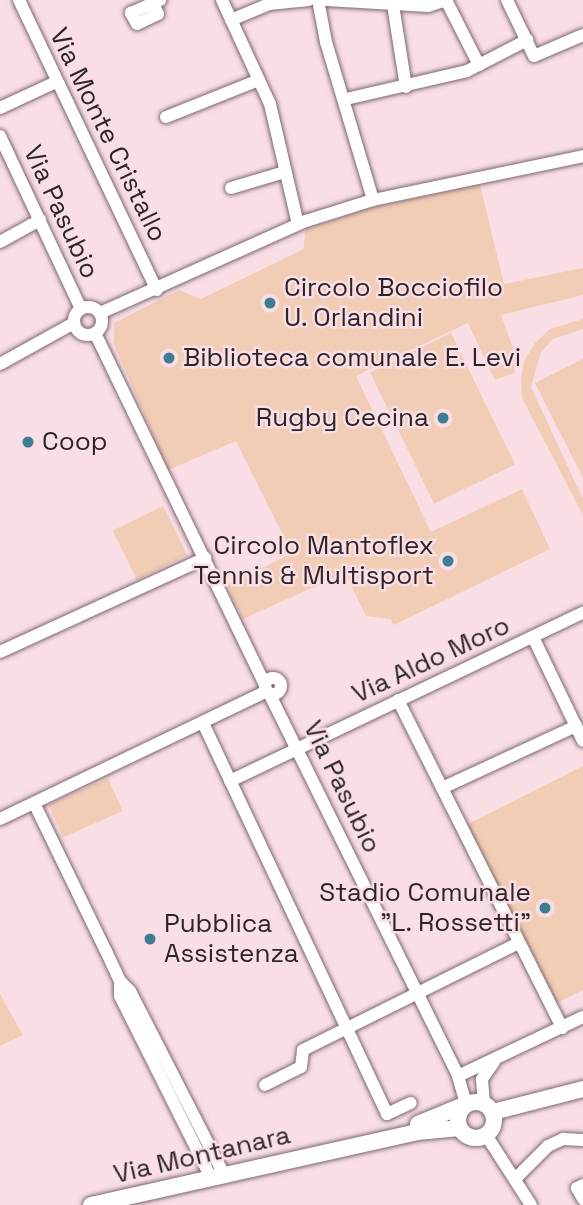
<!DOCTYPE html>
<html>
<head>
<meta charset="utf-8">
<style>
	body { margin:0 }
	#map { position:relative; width:583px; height:1205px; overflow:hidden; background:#f9dee6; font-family:"Space Grotesk",sans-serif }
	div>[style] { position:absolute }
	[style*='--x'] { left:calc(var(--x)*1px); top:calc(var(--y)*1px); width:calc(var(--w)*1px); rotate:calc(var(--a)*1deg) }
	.green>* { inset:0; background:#f1cdb6; transform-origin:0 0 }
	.roads { filter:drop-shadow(0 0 2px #7e676e) drop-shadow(0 0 2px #7e676e) }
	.minor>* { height:12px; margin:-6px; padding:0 6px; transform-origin:6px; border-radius:6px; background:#fff }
	.minor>.ring { margin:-6px; padding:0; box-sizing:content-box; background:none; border:12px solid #fff; border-radius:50% }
	.major>* { height:16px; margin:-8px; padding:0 8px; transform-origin:8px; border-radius:8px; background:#fff }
	.major>.ring { margin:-8px; padding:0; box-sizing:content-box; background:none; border:16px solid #fff; border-radius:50% }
	.dots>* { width:19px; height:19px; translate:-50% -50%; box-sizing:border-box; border:4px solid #f9dee6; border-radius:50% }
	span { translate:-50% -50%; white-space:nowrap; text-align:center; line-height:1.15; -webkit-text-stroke:5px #f9dee6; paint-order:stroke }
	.street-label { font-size:26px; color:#2e2427 }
	.poi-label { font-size:26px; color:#2e2427 }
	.left { translate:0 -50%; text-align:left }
	.right { translate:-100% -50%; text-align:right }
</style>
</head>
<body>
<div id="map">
	<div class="green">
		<i style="clip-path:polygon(480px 185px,504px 284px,583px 268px,583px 295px,501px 315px,517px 358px,514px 373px,495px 380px,468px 323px,356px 376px,431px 532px,522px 489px,550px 549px,394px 625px,390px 619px,366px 616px,345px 573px,243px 619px,227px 585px,292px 553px,236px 441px,168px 470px,114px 344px,114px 323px,179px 290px,201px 299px,304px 249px,305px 230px,374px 207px)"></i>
		<i style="clip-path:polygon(583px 319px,583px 329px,553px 339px,541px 352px,531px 387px,583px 499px,583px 515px,522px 398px,521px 380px,524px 361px,535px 343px,550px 329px)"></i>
		<i style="left:451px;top:333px;width:146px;height:90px;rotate:64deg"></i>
		<i style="clip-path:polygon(583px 359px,583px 478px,535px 383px)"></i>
		<i style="left:163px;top:506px;width:55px;height:56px;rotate:64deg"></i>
		<i style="clip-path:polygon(583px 766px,583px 990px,555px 1004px,466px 825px)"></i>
		<i style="left:108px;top:778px;width:36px;height:65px;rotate:66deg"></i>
		<i style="clip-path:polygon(0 994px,23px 1035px,0 1046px)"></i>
	</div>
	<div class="roads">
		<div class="minor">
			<i style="--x:19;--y:0;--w:321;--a:64.6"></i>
			<i style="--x:222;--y:0;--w:115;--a:65.2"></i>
			<i style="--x:270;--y:104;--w:123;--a:76.9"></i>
			<i style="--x:318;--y:0;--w:43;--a:79.2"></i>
			<i style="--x:326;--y:42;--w:165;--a:73.4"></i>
			<i style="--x:327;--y:0;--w:101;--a:3.4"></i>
			<i style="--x:428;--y:6;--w:20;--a:-18"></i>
			<i style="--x:446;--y:0;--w:73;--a:63.1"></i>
			<i style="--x:507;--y:0;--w:62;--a:64.3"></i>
			<i style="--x:534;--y:56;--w:53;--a:-23.2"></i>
			<i style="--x:153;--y:3;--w:12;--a:66"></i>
			<i style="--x:158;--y:14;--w:23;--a:155"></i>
			<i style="--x:137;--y:24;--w:13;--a:-119"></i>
			<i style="--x:131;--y:13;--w:32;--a:-24"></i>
			<i style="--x:393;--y:5;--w:83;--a:81"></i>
			<i style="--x:231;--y:20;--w:41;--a:-22.8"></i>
			<i style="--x:269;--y:4;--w:40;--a:-5.7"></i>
			<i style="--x:346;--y:99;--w:124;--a:-13"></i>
			<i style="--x:467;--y:71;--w:68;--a:-27.3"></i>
			<i style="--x:0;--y:108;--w:62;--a:-24.9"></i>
			<i style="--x:166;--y:117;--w:100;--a:-21.7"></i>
			<i style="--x:0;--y:136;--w:191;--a:64.9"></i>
			<i style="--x:231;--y:188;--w:56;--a:-16.5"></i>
			<i style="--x:0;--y:242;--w:46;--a:-28.8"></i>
			<i class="ring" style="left:74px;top:307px;width:16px;height:16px"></i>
			<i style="--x:100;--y:313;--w:226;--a:-24.1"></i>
			<i style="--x:306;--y:221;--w:70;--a:-17.4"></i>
			<i style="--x:373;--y:200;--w:215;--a:-11.8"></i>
			<i style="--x:95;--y:333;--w:391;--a:64.2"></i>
			<i style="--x:0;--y:364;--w:85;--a:-29"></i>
			<i style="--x:533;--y:637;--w:115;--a:64.3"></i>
			<i style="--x:0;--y:652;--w:226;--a:-24.6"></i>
			<i class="ring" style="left:265px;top:678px;width:4px;height:4px"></i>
			<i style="--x:269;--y:693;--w:427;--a:63.7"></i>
			<i style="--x:458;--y:1076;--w:29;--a:74"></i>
			<i style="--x:398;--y:700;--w:367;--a:63.4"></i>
			<i style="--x:204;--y:725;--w:430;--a:64.8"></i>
			<i style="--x:387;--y:1114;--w:26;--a:-25"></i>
			<i style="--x:230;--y:781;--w:391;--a:-25.5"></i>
			<i style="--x:442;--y:788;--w:148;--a:-24.8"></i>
			<i style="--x:34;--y:803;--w:165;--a:64.1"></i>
			<i style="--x:106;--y:951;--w:33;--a:65"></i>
			<i style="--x:120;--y:981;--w:15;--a:90"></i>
			<i style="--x:120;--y:996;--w:203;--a:63.4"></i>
			<i style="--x:0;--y:819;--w:296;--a:-25.6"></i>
			<i style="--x:120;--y:981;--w:14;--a:45"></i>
			<i style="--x:130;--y:991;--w:207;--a:62.9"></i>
			<i style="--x:458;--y:1076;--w:138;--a:-25.3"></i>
			<i style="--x:265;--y:1085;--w:40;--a:-26.6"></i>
			<i style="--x:301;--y:1067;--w:17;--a:-83"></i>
			<i style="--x:303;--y:1050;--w:241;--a:-26.4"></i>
			<i style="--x:484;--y:1103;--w:24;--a:-95"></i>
			<i style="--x:482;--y:1079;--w:21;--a:-55"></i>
			<i style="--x:486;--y:1135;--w:83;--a:57.3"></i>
			<i style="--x:517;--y:1177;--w:44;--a:-45"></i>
			<i style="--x:548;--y:1146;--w:17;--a:-25"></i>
			<i style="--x:563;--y:1139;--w:20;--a:3"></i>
			<i style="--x:583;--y:1185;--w:7;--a:153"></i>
			<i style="--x:577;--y:1188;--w:13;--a:61"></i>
		</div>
		<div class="major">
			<i class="ring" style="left:458px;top:1102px;width:20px;height:20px"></i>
			<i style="--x:493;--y:1112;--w:93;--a:-14.3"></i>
			<i style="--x:418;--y:1124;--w:52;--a:-22.6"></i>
			<i style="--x:91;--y:1205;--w:334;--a:-12.6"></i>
			<i style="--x:417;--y:1132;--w:43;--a:-5.3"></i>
		</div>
	</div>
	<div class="dots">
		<i style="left:270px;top:303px;background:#3e7d92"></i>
		<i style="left:169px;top:358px;background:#3e7d92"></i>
		<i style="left:443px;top:418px;background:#3e7d92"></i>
		<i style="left:28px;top:442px;background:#3e7d92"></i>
		<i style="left:448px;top:561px;background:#3e7d92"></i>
		<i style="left:545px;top:908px;background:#3e7d92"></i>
		<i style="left:150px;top:939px;background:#3e7d92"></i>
	</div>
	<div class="street-label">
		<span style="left:108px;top:135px;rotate:64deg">Via Monte Cristallo</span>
		<span style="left:61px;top:212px;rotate:65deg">Via Pasubio</span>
		<span style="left:431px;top:660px;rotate:-25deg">Via Aldo Moro</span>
		<span style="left:342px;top:787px;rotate:64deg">Via Pasubio</span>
		<span style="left:202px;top:1155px;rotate:-13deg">Via Montanara</span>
	</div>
	<div class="poi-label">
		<span class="left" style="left:284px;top:303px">Circolo Bocciofilo<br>U. Orlandini</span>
		<span class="left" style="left:183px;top:358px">Biblioteca comunale E. Levi</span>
		<span class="right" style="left:429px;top:418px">Rugby Cecina</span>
		<span class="left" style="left:42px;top:442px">Coop</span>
		<span class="right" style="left:434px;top:561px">Circolo Mantoflex<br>Tennis &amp; Multisport</span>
		<span class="right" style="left:531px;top:908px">Stadio Comunale<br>"L. Rossetti"</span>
		<span class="left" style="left:164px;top:939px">Pubblica<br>Assistenza</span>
	</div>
</div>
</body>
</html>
